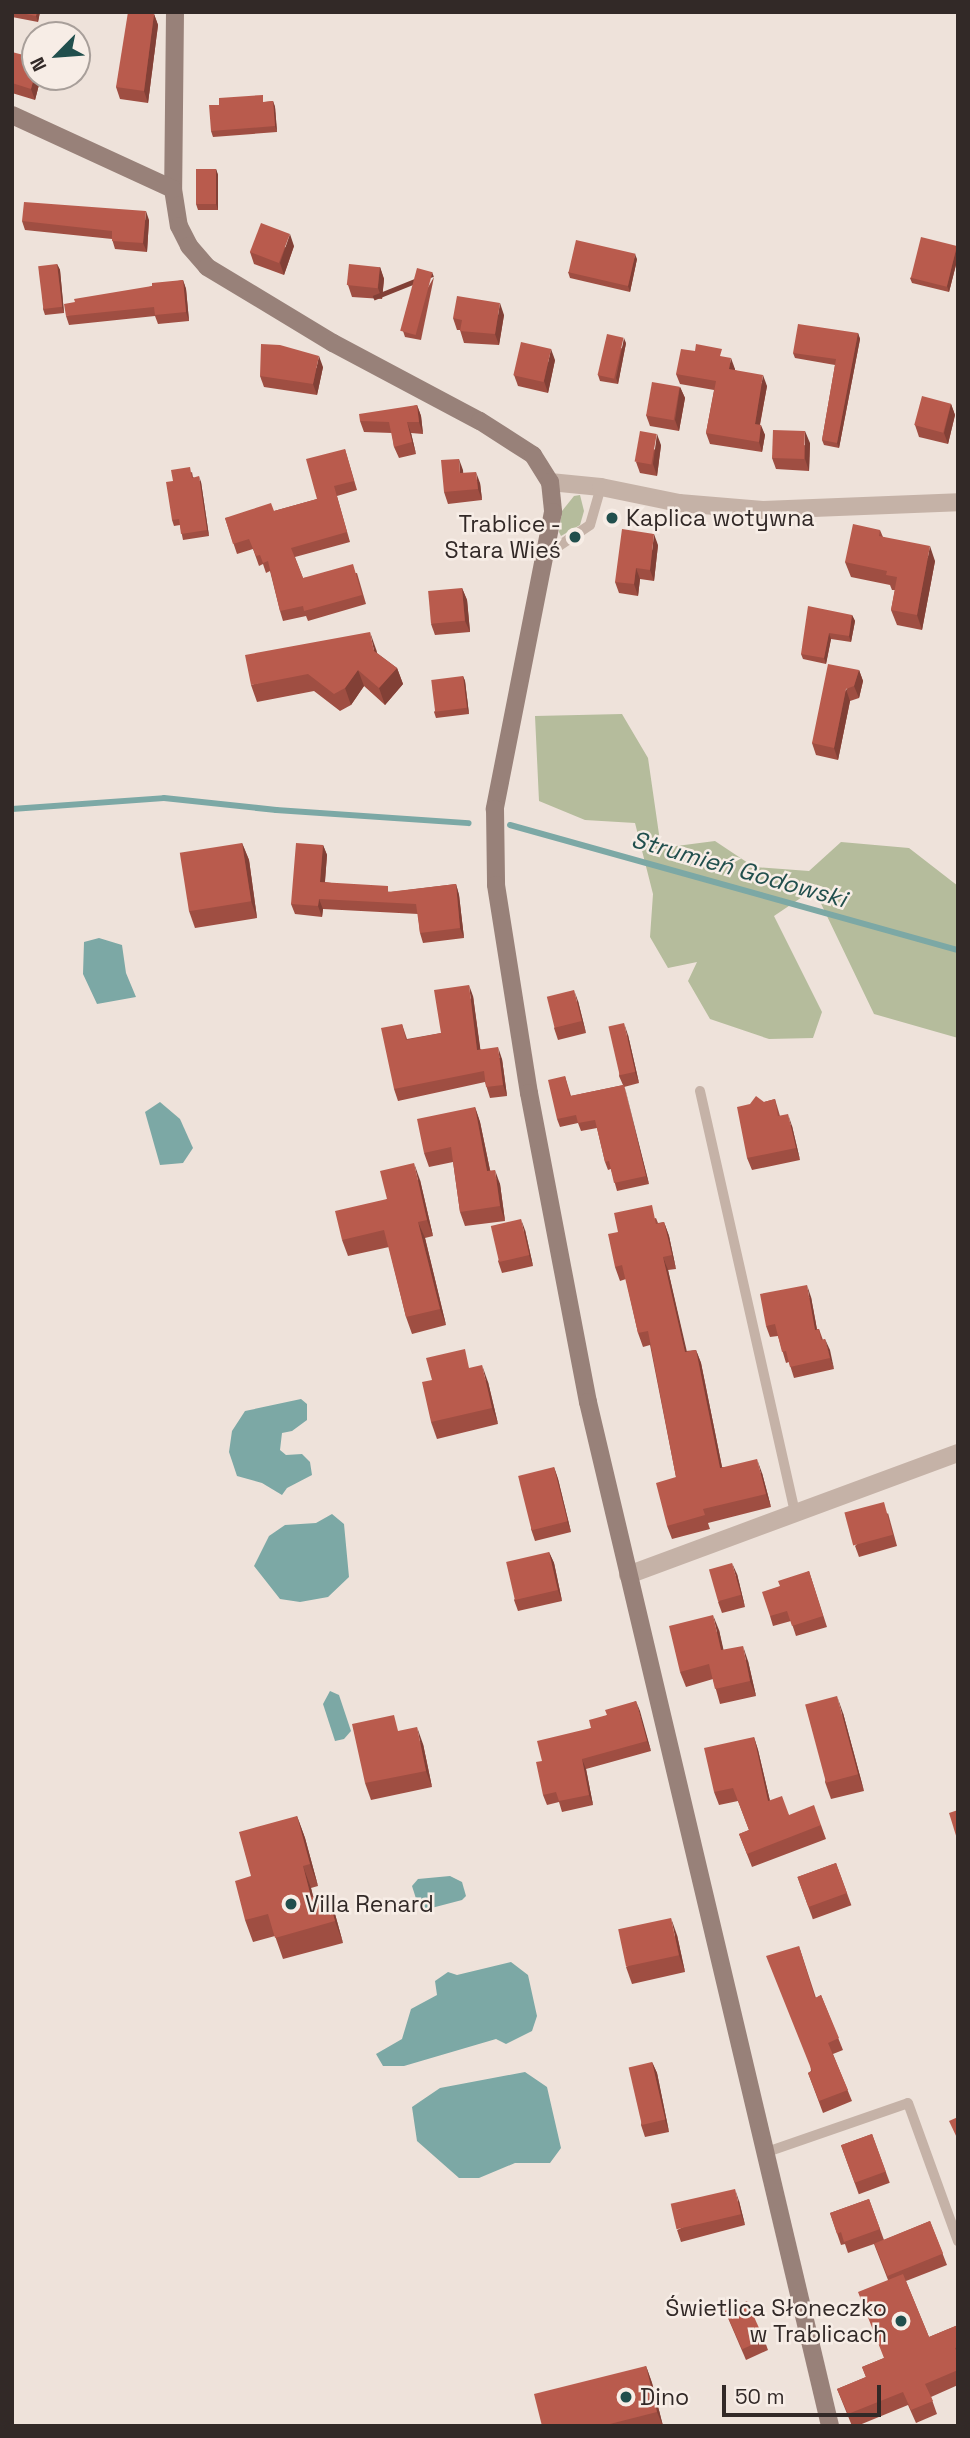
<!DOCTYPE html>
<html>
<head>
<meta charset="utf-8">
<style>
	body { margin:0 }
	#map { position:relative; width:970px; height:2438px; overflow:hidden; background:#eee2da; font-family:"Space Grotesk",sans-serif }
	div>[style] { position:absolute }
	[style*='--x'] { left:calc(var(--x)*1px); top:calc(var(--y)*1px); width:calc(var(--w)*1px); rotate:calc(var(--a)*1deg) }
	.green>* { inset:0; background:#b5bc9c }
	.water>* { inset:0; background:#7ca8a5 }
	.stream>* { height:6px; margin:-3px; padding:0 3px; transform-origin:3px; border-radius:3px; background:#7ca8a5 }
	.lane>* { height:10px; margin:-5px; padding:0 5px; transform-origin:5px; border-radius:5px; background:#c5b2a7 }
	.street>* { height:18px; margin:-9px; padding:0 9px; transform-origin:9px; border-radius:9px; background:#c5b2a7 }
	.secondary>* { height:18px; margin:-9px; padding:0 9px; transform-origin:9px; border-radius:9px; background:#988179 }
	.wall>* { inset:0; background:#9f4e42; transform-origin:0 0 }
	.shaded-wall>* { inset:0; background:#824036; transform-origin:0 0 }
	.building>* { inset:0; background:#b95b4d; transform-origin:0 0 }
	.dots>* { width:19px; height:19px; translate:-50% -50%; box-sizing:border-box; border:4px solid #f7ede6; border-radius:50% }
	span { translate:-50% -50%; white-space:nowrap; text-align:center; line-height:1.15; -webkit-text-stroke:5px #f7ede6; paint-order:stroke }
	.poi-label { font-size:23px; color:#322927 }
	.left { translate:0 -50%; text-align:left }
	.right { translate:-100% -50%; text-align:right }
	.water-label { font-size:24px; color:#214f4d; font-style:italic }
	.frame { position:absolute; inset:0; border:14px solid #322927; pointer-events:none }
	.north { position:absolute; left:21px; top:21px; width:70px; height:70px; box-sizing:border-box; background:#f7ede6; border:2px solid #a89f9a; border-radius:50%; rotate:245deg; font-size:19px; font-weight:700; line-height:28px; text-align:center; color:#322927 }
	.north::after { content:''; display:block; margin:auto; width:24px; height:32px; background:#214f4d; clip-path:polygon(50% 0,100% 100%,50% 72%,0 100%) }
	.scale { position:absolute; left:722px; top:2385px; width:159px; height:32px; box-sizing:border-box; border:4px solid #322927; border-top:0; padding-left:9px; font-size:21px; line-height:24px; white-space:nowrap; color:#322927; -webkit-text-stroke:5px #f7ede6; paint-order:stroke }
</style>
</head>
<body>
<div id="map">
	<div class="green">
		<i style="clip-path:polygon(580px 495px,584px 511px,580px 525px,561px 536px,559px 532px,562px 511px,574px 496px)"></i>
		<i style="clip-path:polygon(622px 714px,648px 758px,661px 848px,715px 841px,754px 867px,809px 871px,841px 842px,909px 848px,958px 886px,958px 1038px,874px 1014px,814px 889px,774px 916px,822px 1012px,813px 1038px,769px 1039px,710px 1019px,688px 981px,697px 962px,668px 968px,650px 937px,653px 894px,635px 823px,585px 820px,539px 801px,535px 716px)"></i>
	</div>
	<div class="water">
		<i style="clip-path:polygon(99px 938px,122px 945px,126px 973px,136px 997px,97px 1004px,83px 974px,84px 942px)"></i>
		<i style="clip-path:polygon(160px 1102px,180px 1119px,193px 1148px,183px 1163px,160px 1165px,145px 1112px)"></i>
		<i style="clip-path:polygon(301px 1399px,307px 1404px,307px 1420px,292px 1431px,282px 1433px,280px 1450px,286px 1455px,302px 1454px,310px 1462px,312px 1475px,287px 1488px,282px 1495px,262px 1483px,237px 1476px,229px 1452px,232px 1431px,245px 1411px)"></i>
		<i style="clip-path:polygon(332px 1514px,344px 1524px,349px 1577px,328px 1597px,300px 1602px,280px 1599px,254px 1566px,269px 1536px,285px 1525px,316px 1523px)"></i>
		<i style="clip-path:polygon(330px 1691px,339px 1695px,351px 1731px,344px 1739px,335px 1741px,323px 1704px)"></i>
		<i style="clip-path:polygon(450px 1876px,462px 1882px,466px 1896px,462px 1900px,420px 1911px,412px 1886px,418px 1879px)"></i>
		<i style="clip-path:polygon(511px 1962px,528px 1975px,537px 2016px,532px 2031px,506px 2044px,496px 2039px,404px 2066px,383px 2066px,376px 2054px,402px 2039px,411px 2009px,437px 1995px,435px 1981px,448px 1972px,457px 1975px)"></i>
		<i style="clip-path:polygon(525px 2072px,547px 2087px,561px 2148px,550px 2163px,515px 2163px,479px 2178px,459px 2178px,417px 2141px,412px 2107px,440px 2088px)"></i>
	</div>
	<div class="stream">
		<i style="--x:12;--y:809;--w:152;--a:-4.1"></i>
		<i style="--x:164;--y:798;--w:113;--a:6.1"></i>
		<i style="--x:276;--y:810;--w:193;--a:3.9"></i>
		<i style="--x:510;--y:825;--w:465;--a:15.6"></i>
	</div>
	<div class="lane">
		<i style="--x:544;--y:556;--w:55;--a:-34"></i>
		<i style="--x:590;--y:525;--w:40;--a:-74"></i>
		<i style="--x:700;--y:1091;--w:431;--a:77.3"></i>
		<i style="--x:764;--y:2153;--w:152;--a:-19.1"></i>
		<i style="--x:908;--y:2103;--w:147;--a:70.1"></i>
	</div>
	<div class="street">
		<i style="--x:550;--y:482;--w:51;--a:5.6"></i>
		<i style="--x:601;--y:487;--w:80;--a:11.6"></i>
		<i style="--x:679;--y:503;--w:84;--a:4.8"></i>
		<i style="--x:763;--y:510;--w:195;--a:-2.3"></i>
		<i style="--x:628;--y:1575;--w:352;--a:-20.3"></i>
	</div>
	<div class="secondary">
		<i style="--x:175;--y:12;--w:177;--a:90.6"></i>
		<i style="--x:173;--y:189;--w:37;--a:81"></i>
		<i style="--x:179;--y:226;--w:22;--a:63"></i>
		<i style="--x:189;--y:246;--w:28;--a:49"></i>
		<i style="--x:207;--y:267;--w:147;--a:31.1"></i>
		<i style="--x:333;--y:343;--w:166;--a:28"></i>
		<i style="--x:480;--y:421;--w:63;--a:32.7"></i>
		<i style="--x:533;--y:455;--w:32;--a:58"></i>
		<i style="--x:550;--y:482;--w:30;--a:84"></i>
		<i style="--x:553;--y:512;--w:303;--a:101.1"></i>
		<i style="--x:495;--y:809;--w:76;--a:89.2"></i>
		<i style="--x:496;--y:885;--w:211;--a:81"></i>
		<i style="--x:529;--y:1093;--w:315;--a:79.2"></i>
		<i style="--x:588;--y:1402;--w:1052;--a:76.7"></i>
		<i style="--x:12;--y:115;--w:177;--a:24.7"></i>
	</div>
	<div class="wall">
		<i style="clip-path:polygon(12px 12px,40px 12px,38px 22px,12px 17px)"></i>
		<i style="clip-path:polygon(154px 14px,158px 25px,148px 103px,120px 99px,116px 87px)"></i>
		<i style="clip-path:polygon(12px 52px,35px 77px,41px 77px,35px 100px,12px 93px)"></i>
		<i style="clip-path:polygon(273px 101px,275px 107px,277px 132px,213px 137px,211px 131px,265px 102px)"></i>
		<i style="clip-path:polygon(216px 169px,218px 175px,218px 210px,198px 210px,196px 204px)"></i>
		<i style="clip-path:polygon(149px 220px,147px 252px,115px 249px,112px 239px,25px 230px,22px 221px)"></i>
		<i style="clip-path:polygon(294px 246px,284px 275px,254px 264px,250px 252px)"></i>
		<i style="clip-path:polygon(957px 246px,958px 257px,949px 292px,912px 283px,910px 278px)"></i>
		<i style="clip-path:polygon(637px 259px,630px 292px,570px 278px,568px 272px)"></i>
		<i style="clip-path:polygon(57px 264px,60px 270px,64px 313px,45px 315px,43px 309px)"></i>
		<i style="clip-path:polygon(380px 267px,384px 279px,382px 299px,352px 297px,348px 285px)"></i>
		<i style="clip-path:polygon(434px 277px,421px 340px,405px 337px,403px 331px)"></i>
		<i style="clip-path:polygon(183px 280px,186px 289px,189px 321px,158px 324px,155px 316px,69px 325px,66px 316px,152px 286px)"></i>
		<i style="clip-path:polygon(504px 315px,499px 345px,464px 343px,460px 330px,457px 330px,453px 318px)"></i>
		<i style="clip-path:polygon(858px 333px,860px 339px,839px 448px,824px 445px,822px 440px,835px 365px,795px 358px,793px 353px)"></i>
		<i style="clip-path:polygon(626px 343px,618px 384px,600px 381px,598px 375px)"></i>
		<i style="clip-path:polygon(725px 357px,735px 369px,735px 370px,767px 386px,760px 425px,765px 435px,762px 452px,710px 444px,706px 433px,714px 390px,680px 384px,676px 374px)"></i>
		<i style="clip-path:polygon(555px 360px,548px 393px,518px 386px,514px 375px)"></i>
		<i style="clip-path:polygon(323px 367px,317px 395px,264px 387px,260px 376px)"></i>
		<i style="clip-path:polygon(680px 387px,685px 398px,679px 431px,650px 426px,646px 415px)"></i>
		<i style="clip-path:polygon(951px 404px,955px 415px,948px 444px,919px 437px,915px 425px)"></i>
		<i style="clip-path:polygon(417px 405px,421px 416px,423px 434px,411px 433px,416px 454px,399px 458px,394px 447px,392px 433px,364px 432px,360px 421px)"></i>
		<i style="clip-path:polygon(810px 443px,809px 471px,776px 469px,772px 458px)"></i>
		<i style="clip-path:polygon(661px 445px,657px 476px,640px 473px,636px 462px)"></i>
		<i style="clip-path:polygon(345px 449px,357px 490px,337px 496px,350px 542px,295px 557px,303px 578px,357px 573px,366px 604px,308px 621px,306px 616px,283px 621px,280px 611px,270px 571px,266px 573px,263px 564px,259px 566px,253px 549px,237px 554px,225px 518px,274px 511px,317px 499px)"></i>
		<i style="clip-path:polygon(463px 470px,463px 473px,480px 483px,482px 500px,448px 504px,444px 492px)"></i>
		<i style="clip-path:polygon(192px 472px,193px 477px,201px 482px,209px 536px,183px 540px,180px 525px,174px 526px,172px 520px,173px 481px)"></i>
		<i style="clip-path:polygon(880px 530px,883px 537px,935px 561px,922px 630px,897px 625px,891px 610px,895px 590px,892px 590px,890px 585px,851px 577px,845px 562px)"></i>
		<i style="clip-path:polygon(658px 545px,654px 581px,640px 579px,638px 596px,619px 593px,615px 582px)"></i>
		<i style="clip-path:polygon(462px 588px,467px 600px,470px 632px,435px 635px,431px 624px)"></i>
		<i style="clip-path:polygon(852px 615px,855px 621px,851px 642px,831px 639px,826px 664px,803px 659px,801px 654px)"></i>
		<i style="clip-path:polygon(376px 649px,377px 653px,397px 668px,403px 684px,385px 705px,364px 686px,351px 705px,340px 711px,314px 691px,257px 702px,251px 685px)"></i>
		<i style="clip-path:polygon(859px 670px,863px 681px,859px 698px,850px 701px,838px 760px,816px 755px,812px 743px)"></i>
		<i style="clip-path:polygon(463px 676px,465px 681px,469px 714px,436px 718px,434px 712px)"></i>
		<i style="clip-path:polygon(242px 843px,249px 860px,257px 918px,195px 928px,189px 911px)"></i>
		<i style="clip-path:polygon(323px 845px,327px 855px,325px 882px,391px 892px,456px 884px,459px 895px,464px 938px,423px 943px,420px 933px,418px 914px,323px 909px,322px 917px,295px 914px,291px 904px)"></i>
		<i style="clip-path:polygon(473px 996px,480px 1049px,502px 1059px,507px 1096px,490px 1098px,485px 1082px,398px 1101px,394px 1089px,402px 1024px,407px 1039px,441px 1033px)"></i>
		<i style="clip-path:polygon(578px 1001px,586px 1033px,558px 1040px,554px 1028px)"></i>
		<i style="clip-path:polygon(628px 1035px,639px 1083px,624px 1087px,649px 1184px,617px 1191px,611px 1169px,608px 1170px,605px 1162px,597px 1128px,581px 1131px,578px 1123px,560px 1127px,557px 1119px,565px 1076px,571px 1096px,623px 1085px,619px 1076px)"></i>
		<i style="clip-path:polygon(775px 1099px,780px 1116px,792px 1126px,800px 1160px,752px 1170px,747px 1158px,764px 1102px)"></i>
		<i style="clip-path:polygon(475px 1107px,480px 1122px,490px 1170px,500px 1184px,505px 1221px,465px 1226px,460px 1212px,453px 1162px,429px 1167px,424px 1153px)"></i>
		<i style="clip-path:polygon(420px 1180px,433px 1236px,425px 1238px,446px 1325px,412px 1334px,406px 1317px,389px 1247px,348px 1256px,342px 1240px,387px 1199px)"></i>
		<i style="clip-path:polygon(656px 1218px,658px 1223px,664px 1222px,669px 1236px,676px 1269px,668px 1270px,686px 1351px,696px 1350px,701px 1363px,722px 1467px,762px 1473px,771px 1507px,708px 1523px,710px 1529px,672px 1539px,667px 1526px,676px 1477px,650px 1345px,643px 1347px,638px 1333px,626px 1279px,620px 1281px,615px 1267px,618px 1232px)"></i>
		<i style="clip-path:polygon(525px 1230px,533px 1266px,502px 1273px,498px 1261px)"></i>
		<i style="clip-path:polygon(811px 1297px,817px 1329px,819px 1329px,823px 1340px,825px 1339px,834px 1369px,794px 1378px,789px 1362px,786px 1363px,778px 1336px,770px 1337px,766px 1326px)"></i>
		<i style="clip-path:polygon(471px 1368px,488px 1382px,498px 1424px,437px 1439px,431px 1422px,432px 1380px)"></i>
		<i style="clip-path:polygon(554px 1467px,558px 1479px,571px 1532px,535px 1541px,531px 1529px)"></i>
		<i style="clip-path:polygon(888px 1513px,897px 1546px,859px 1557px,855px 1546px)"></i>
		<i style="clip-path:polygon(549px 1552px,554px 1563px,562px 1601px,518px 1611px,514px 1600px)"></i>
		<i style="clip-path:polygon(809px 1571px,827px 1627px,796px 1636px,791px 1621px,773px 1626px,770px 1616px,780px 1586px)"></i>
		<i style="clip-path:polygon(737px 1574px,745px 1607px,722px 1613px,718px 1602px)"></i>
		<i style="clip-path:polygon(719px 1630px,723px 1650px,748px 1661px,756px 1696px,720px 1704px,713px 1679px,686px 1687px,680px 1672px)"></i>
		<i style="clip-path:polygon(636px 1701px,651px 1751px,586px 1769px,593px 1805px,562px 1812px,559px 1802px,547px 1805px,543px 1795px,542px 1761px,591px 1728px,607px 1715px)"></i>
		<i style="clip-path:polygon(843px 1713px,864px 1791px,831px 1799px,825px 1782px)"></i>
		<i style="clip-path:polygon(400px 1731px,423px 1744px,432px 1787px,371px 1800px,365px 1783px)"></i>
		<i style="clip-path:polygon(754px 1737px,758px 1750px,770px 1801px,789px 1815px,821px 1825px,826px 1839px,752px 1867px,739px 1834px,749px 1830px,738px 1801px,719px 1805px,714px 1792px)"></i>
		<i style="clip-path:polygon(297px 1816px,305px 1838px,318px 1886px,311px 1888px,313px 1897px,327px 1893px,335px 1914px,343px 1943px,283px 1959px,275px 1936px,253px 1942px,245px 1920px,251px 1876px)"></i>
		<i style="left:836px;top:1863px;width:45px;height:41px;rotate:70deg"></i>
		<i style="clip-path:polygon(677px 1935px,685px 1972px,632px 1984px,626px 1967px)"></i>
		<i style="clip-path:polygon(799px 1946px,816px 1998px,821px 1995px,843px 2050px,833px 2054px,852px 2101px,823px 2113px,808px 2073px,811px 2071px)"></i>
		<i style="clip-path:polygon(652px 2062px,657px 2073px,669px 2132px,645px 2137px,641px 2125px)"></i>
		<i style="left:872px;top:2134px;width:52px;height:33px;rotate:70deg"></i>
		<i style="clip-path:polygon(869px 2199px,884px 2240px,930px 2221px,947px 2265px,906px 2281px,929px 2337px,958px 2325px,958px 2385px,931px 2397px,937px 2414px,916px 2423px,908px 2405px,857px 2426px,852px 2426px,837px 2389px,866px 2377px,862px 2367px,884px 2358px,888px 2280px,874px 2244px,848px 2253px,845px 2244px,841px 2245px,830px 2213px)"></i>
		<i style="clip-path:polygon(739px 2201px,745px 2225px,681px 2242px,677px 2230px)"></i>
		<i style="clip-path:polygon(725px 2311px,764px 2339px,768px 2350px,746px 2360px)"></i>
		<i style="clip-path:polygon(646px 2366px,652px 2383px,663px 2426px,542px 2426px)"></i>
	</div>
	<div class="shaded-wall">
		<i style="clip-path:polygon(37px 12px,40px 12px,38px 22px,36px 16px)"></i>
		<i style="clip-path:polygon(154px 14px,158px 25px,148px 103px,144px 91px)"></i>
		<i style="clip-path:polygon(35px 74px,35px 77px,41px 77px,35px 100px,31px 89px)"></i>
		<i style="clip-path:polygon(273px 101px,275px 107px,277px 132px,275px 126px)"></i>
		<i style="clip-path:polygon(216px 169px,218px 175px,218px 210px,216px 204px)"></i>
		<i style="clip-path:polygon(146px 211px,149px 220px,147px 252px,143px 243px)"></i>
		<i style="clip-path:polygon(290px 234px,294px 246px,284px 275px,280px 263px)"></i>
		<i style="clip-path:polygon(957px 246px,958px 257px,949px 292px,947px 286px)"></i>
		<i style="clip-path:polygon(635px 254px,637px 259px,630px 292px,628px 286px)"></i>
		<i style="clip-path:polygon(57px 264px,60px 270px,64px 313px,62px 307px)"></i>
		<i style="clip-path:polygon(380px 267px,384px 279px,382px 299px,378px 288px)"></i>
		<i style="left:432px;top:272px;width:5px;height:64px;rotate:68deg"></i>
		<i style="clip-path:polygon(183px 280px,186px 289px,189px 321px,186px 312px)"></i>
		<i style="clip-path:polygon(500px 303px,504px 315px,499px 345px,495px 334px)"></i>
		<i style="clip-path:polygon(858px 333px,860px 339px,839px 448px,837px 443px)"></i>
		<i style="clip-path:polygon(624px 338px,626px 343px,618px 384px,616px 378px)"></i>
		<i style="clip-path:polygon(551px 349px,555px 360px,548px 393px,544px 381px)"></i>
		<i style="clip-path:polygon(319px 356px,323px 367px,317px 395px,313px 384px)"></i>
		<i style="clip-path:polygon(731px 358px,735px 369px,733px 380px,729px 369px)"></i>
		<i style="clip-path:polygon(763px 375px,767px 386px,758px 434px,755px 424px)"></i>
		<i style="clip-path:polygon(680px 387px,685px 398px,679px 431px,675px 420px)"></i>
		<i style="clip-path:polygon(951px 404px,955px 415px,948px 444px,944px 433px)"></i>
		<i style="clip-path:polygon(417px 405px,421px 416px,423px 434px,419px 422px)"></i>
		<i style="clip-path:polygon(407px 422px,411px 433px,416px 454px,412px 442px)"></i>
		<i style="clip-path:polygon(761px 425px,765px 435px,762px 452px,759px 442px)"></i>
		<i style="clip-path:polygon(805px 431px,810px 443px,809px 471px,805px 459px)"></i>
		<i style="clip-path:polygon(657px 434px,661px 445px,657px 476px,653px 464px)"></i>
		<i style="clip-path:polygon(459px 459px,463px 470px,464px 484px,460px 473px)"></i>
		<i style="clip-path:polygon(476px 472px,480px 483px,482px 500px,478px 489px)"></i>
		<i style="clip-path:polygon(199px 476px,201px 482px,209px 536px,207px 530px)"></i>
		<i style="clip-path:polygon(654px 534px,658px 545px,654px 581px,650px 570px)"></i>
		<i style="clip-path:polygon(930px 546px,935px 561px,922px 630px,917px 615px)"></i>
		<i style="clip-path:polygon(636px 568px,640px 579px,638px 596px,634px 584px)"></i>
		<i style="clip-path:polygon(462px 588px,467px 600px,470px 632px,465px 621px)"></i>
		<i style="clip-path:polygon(852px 615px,855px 621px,851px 642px,849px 636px)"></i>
		<i style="clip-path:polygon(370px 632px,376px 649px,380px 668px,374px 651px)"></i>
		<i style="clip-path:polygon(829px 633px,831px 639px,826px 664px,824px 658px)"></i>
		<i style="clip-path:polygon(397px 668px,403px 684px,385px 705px,379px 688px)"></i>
		<i style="clip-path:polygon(358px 670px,364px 686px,351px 705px,345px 688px)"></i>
		<i style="clip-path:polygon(859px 670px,863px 681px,859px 698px,854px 686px)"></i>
		<i style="clip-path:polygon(463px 676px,465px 681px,469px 714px,467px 708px)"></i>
		<i style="clip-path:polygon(846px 689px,850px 701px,838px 760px,834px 748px)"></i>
		<i style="clip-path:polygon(242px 843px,249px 860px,257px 918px,251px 901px)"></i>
		<i style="clip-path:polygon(323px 845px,327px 855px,324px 892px,320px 882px)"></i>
		<i style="clip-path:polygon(456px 884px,459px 895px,464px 938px,460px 928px)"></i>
		<i style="clip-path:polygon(319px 899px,323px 909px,322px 917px,318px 906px)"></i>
		<i style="clip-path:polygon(469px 985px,473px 996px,482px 1061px,477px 1050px)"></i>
		<i style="clip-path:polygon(574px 990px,578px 1001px,586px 1033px,582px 1021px)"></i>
		<i style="clip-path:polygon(624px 1023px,628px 1035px,639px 1083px,635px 1072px)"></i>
		<i style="clip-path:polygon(498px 1047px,502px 1059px,507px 1096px,503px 1085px)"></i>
		<i style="clip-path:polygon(624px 1085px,626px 1092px,649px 1184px,646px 1176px)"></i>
		<i style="clip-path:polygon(475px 1107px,480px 1122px,493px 1185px,487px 1171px)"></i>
		<i style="clip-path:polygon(788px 1114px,792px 1126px,800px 1160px,796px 1148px)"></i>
		<i style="clip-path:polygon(414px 1163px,420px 1180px,433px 1236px,427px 1220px)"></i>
		<i style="clip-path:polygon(495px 1170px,500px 1184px,505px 1221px,500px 1206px)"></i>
		<i style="clip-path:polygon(521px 1219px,525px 1230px,533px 1266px,529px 1255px)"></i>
		<i style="clip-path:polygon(418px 1222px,425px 1238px,446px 1325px,440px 1309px)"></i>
		<i style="clip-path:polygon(664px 1222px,669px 1236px,676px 1269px,672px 1255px)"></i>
		<i style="clip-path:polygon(663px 1257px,668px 1270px,690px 1365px,685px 1352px)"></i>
		<i style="clip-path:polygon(807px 1285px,811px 1297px,819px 1341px,815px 1330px)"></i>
		<i style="clip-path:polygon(825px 1339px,830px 1350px,834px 1369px,830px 1358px)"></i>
		<i style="clip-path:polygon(696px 1350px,701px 1363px,725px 1482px,720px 1468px)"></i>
		<i style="clip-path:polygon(482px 1365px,488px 1382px,498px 1424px,492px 1408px)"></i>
		<i style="clip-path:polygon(757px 1459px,762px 1473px,771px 1507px,766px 1494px)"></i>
		<i style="clip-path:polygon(554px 1467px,558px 1479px,571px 1532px,567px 1521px)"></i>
		<i style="clip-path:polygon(549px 1552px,554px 1563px,562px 1601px,558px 1590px)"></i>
		<i style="clip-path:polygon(732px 1563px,737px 1574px,745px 1607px,741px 1595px)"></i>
		<i style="clip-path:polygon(713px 1615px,719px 1630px,727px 1665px,721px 1650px)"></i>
		<i style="clip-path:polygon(743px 1646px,748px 1661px,756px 1696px,750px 1681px)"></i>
		<i style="clip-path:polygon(837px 1696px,843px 1713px,864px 1791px,858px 1774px)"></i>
		<i style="clip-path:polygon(636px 1701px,640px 1711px,651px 1751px,647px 1741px)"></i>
		<i style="clip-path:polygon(417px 1727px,423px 1744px,432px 1787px,426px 1771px)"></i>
		<i style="clip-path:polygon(754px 1737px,758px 1750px,773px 1814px,768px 1801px)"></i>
		<i style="clip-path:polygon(582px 1759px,586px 1769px,593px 1805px,589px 1795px)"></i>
		<i style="clip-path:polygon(297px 1816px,305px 1838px,318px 1886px,310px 1864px)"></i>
		<i style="clip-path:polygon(303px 1866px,311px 1888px,319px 1919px,311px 1897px)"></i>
		<i style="clip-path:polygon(327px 1893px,335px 1914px,343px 1943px,335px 1921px)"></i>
		<i style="clip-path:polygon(671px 1918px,677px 1935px,685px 1972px,679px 1955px)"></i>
		<i style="clip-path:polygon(652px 2062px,657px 2073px,669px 2132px,665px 2120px)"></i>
		<i style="clip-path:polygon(735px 2189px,739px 2201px,745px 2225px,741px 2214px)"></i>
		<i style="clip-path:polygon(646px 2366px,652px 2383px,663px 2426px,657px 2412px)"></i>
	</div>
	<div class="building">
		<i style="clip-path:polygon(16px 12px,37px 12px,36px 16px)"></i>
		<i style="clip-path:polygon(128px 12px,144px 12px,154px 14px,144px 91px,116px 87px)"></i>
		<i style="clip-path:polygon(12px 52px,35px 58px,35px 74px,31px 89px,12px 83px)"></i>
		<i style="clip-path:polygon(263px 95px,263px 102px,273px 101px,275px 126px,211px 131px,209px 105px,219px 105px,219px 98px)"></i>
		<i style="left:196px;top:169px;width:20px;height:35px"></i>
		<i style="clip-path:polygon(24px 202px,146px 211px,143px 243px,112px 241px,112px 231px,22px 221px)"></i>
		<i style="left:261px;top:223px;width:31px;height:31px;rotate:21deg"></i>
		<i style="left:921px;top:237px;width:37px;height:42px;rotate:14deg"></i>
		<i style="left:576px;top:240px;width:61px;height:33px;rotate:13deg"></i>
		<i style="left:57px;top:264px;width:43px;height:19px;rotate:83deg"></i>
		<i style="left:349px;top:264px;width:31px;height:21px;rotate:6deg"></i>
		<i style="left:417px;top:268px;width:16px;height:65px;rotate:15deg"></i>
		<i style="clip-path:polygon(183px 280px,186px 312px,155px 315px,154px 307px,66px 316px,64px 304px,75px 302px,74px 299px,152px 286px,152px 283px)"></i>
		<i style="clip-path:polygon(457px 296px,500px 303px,495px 334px,460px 331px,462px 320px,453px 318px)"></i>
		<i style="clip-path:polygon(798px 324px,858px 333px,837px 443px,822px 440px,836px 359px,793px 353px)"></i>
		<i style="left:607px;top:334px;width:17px;height:42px;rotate:13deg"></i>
		<i style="left:521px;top:342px;width:31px;height:34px;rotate:13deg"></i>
		<i style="clip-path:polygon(261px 344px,280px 345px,319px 356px,313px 384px,260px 376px)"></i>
		<i style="clip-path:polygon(696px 344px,722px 349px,720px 356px,731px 358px,729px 369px,763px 375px,755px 424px,761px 425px,759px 442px,706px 433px,716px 381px,676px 374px,681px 349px,695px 351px)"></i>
		<i style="left:652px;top:382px;width:28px;height:34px;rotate:10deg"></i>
		<i style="left:922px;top:396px;width:30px;height:30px;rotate:15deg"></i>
		<i style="clip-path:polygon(417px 405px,419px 422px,407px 422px,412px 442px,394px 447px,389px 422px,360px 421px,359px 414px)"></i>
		<i style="left:773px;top:430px;width:32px;height:28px;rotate:2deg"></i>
		<i style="left:640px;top:431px;width:17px;height:31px;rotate:10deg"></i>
		<i style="clip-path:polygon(345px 449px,354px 481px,334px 486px,347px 532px,291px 548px,303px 578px,353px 564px,362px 595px,304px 611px,303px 606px,280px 611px,268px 561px,263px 563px,260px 555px,256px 556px,249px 539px,233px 544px,225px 518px,271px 503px,274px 511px,317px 499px,306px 459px)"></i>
		<i style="clip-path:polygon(459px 459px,460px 473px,476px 472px,478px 489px,444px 492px,441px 460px)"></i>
		<i style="clip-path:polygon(190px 467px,192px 478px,199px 476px,207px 530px,181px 534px,179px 519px,172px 520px,166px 482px,173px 481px,171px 470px)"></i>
		<i style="clip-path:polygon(853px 524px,880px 530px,879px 536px,930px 546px,917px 615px,891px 610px,897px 577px,886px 575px,887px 571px,845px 562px)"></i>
		<i style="clip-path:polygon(622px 529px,654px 534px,650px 570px,636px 568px,634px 584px,615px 582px)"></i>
		<i style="left:462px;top:588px;width:33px;height:34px;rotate:85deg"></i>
		<i style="clip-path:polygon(808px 606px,852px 615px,849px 636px,829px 633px,824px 658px,801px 654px)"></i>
		<i style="clip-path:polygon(370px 632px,374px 651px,397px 668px,379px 688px,358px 670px,345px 688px,334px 694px,308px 674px,251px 685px,245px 655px)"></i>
		<i style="clip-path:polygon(828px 664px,859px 670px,854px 686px,846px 689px,834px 748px,812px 743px)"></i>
		<i style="left:463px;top:676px;width:32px;height:32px;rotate:83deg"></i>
		<i style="left:242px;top:843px;width:59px;height:63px;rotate:81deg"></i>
		<i style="clip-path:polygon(296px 843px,323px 845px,320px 882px,388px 886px,388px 892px,456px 884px,460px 928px,420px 933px,416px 904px,319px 899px,318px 906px,291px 904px)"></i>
		<i style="clip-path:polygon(469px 985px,477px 1050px,498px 1047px,503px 1085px,486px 1087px,484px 1071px,394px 1089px,381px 1028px,402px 1024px,406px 1040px,441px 1033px,434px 990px)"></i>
		<i style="left:574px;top:990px;width:32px;height:28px;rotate:76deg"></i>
		<i style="left:624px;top:1023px;width:50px;height:16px;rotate:77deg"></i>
		<i style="clip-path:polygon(565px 1076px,570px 1096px,624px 1085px,646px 1176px,614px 1183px,609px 1161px,605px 1162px,595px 1120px,578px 1123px,576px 1115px,557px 1119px,548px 1080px)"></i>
		<i style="clip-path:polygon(756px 1096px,764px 1102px,775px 1099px,778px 1116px,788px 1114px,796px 1148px,747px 1158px,737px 1107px,750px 1104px)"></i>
		<i style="clip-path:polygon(475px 1107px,487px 1171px,495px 1170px,500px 1206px,460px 1212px,451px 1147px,424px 1153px,417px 1119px)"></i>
		<i style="clip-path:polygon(414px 1163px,427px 1220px,418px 1222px,440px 1309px,406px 1317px,384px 1230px,342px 1240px,335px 1211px,387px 1199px,380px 1171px)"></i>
		<i style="clip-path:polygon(652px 1205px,656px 1224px,664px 1222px,672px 1255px,663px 1257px,685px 1352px,696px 1350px,720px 1468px,757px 1459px,766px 1494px,703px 1509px,705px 1515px,667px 1526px,656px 1483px,676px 1477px,648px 1331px,638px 1333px,622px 1265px,615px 1267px,608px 1234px,618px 1232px,614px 1213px)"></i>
		<i style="left:521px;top:1219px;width:37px;height:31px;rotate:77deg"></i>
		<i style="clip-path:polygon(807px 1285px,815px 1330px,819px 1329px,821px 1340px,825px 1339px,830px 1358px,790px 1367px,786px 1351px,782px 1352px,775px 1324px,766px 1326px,760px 1294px)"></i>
		<i style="clip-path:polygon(465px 1349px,469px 1368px,482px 1365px,492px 1408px,431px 1422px,422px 1382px,432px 1380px,426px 1358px)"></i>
		<i style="left:554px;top:1467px;width:56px;height:37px;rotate:76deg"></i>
		<i style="left:884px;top:1502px;width:34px;height:41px;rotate:75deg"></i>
		<i style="left:549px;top:1552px;width:39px;height:44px;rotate:77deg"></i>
		<i style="left:732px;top:1563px;width:33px;height:24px;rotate:74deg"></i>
		<i style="clip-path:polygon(809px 1571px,823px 1616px,792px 1626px,787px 1611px,770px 1616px,762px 1592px,780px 1586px,778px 1581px)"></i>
		<i style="clip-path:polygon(713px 1615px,721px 1650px,743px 1646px,750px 1681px,715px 1689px,709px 1664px,680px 1672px,669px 1626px)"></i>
		<i style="left:837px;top:1696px;width:81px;height:33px;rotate:75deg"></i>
		<i style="clip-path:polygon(636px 1701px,647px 1741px,582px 1759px,589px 1795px,559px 1801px,556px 1792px,543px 1795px,536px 1762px,542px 1761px,537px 1741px,591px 1728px,589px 1720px,607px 1715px,605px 1710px)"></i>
		<i style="clip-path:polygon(394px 1715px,398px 1731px,417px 1727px,426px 1771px,365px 1783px,352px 1724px)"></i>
		<i style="clip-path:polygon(754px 1737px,768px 1801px,782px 1796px,789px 1815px,814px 1805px,821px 1825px,747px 1854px,739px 1834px,749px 1830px,733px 1788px,714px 1792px,704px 1748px)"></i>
		<i style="clip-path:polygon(958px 1810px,958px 1842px,949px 1813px)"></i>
		<i style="clip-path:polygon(297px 1816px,310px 1864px,303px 1866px,311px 1897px,327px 1893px,335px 1921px,275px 1938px,268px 1914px,245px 1920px,235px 1881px,251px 1876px,239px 1832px)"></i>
		<i style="left:836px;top:1863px;width:32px;height:41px;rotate:70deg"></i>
		<i style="left:671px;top:1918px;width:38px;height:54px;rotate:78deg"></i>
		<i style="clip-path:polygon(799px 1946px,815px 1998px,821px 1995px,839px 2038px,828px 2043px,848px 2090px,819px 2101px,808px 2073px,812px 2071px,766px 1956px)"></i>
		<i style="left:652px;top:2062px;width:59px;height:24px;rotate:77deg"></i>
		<i style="clip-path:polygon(958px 2117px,958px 2140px,949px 2121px)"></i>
		<i style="left:872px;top:2134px;width:40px;height:33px;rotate:70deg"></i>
		<i style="left:735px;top:2189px;width:26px;height:66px;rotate:77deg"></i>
		<i style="clip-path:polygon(869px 2199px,880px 2229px,844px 2242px,841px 2232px,837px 2234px,830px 2213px)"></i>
		<i style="left:930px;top:2221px;width:35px;height:60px;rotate:68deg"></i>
		<i style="clip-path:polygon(903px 2274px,929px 2337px,958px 2325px,958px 2347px,955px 2348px,958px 2354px,958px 2370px,925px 2384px,933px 2401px,911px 2410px,903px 2392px,848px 2414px,837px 2389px,866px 2377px,862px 2367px,884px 2358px,858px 2292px)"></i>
		<i style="left:747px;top:2301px;width:42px;height:24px;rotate:66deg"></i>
		<i style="clip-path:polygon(646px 2366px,657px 2412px,602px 2426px,542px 2426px,534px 2394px)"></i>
	</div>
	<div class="dots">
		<i style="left:612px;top:518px;background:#214f4d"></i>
		<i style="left:575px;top:537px;background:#214f4d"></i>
		<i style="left:291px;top:1904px;background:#214f4d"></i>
		<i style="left:901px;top:2321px;background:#214f4d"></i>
		<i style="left:626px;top:2397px;background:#214f4d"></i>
	</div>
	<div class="poi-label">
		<span class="left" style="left:626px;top:518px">Kaplica wotywna</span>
		<span class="right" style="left:561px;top:537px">Trablice -<br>Stara Wieś</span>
		<span class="left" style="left:305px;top:1904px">Villa Renard</span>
		<span class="right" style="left:887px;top:2321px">Świetlica Słoneczko<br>w Trablicach</span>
		<span class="left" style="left:640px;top:2397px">Dino</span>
	</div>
	<div class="water-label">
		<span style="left:739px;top:869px;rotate:16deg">Strumień Godowski</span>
	</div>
	<div class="frame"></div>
	<div class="north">N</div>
	<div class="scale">50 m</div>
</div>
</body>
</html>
